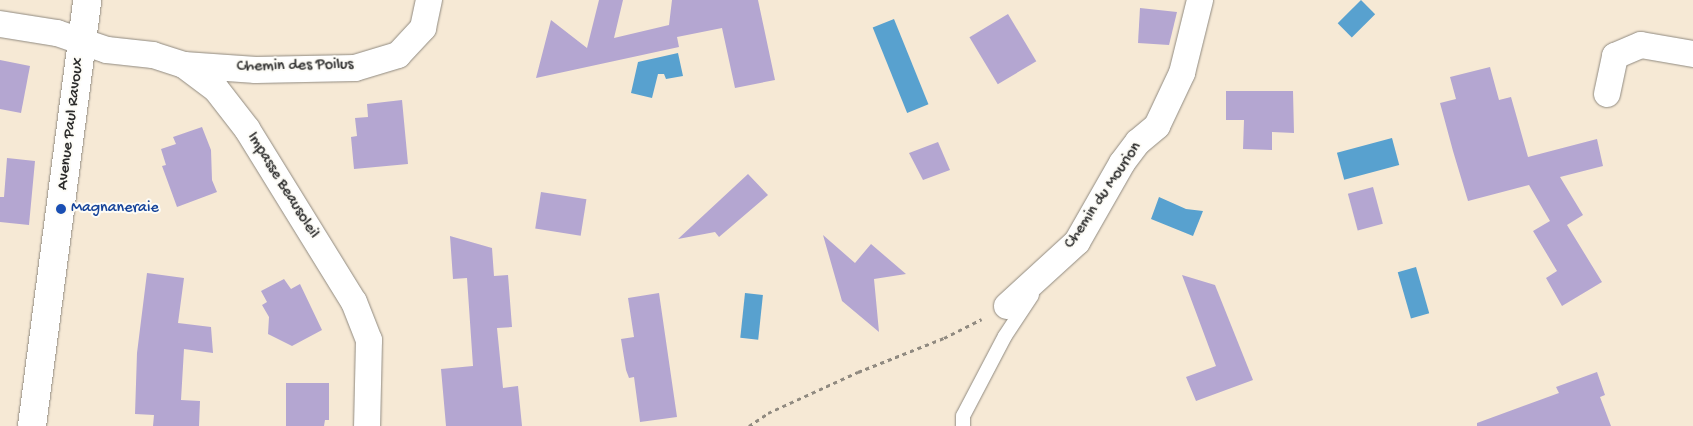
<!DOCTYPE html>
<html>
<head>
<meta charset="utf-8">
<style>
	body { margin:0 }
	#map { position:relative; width:1693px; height:426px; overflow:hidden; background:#f6e9d5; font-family:"Gochi Hand",sans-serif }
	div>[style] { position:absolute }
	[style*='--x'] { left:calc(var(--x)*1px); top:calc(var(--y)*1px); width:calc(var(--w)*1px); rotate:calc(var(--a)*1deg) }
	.water>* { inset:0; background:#58a1cf; transform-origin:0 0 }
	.building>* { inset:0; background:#b4a6d1; transform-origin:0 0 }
	.path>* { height:3px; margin-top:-1.5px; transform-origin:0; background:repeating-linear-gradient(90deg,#908a80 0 4px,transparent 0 8px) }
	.roads { filter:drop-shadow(0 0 1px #908a80) drop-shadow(0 0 1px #908a80) }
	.lane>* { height:14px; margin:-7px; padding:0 7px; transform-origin:7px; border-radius:7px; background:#fff }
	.street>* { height:26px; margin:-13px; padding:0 13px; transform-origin:13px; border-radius:13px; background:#fff }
	.secondary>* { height:28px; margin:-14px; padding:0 14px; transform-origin:14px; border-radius:14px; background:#fff }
	.dots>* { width:14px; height:14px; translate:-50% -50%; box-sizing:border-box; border:2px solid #fdfcf7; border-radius:50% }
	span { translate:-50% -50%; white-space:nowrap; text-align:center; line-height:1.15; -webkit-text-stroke:4px #fdfcf7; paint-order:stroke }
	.street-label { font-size:16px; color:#2b2b2b }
	.transit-label { font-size:16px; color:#164399 }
	.left { translate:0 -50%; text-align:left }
</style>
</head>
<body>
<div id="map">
	<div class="water">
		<i style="left:1361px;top:0;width:20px;height:33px;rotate:45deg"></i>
		<i style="left:894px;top:19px;width:92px;height:23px;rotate:68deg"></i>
		<i style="clip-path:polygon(678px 53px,683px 76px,666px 79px,664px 74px,658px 74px,652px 98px,631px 93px,638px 62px)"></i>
		<i style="left:1392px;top:138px;width:28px;height:57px;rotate:75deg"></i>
		<i style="clip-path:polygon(1159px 197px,1186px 209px,1203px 211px,1193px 236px,1151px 219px)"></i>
		<i style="left:1416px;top:267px;width:48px;height:19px;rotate:74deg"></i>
		<i style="left:745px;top:293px;width:18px;height:45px;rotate:6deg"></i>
	</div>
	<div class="building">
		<i style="clip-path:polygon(599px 0,623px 0,614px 38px,669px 25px,672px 0,758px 0,775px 80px,735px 88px,722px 28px,677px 37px,679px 47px,536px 78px,551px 20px,587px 48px)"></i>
		<i style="clip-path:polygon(1140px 8px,1177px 12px,1169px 45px,1138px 43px)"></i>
		<i style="left:1008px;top:14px;width:55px;height:45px;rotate:59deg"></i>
		<i style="clip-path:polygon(0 60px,30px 66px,21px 113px,0 109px)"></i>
		<i style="clip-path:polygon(1490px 67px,1499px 100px,1511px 97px,1528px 157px,1597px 139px,1603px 166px,1560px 177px,1583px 215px,1567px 225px,1602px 282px,1562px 306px,1546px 278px,1557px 271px,1533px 231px,1550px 221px,1529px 185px,1468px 201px,1453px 151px,1440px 103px,1456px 99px,1450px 77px)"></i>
		<i style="clip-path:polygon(1226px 91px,1293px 91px,1294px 133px,1272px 132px,1272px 150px,1243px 149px,1244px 120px,1226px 120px)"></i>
		<i style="clip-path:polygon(402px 100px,408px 164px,354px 169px,351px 137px,357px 136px,355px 118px,368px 117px,367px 104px)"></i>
		<i style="clip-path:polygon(202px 127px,211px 150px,212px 180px,217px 192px,177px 207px,162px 166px,166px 165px,161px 149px,176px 144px,173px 137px)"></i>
		<i style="clip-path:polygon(938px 142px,950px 170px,923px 180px,909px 153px)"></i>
		<i style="clip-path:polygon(7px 158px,35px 161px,29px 225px,0 222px,0 197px,4px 197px)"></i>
		<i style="clip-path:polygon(748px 174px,768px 195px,719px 237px,715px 232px,678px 239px)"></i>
		<i style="left:1373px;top:187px;width:38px;height:26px;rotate:75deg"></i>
		<i style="left:541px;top:192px;width:46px;height:37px;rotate:9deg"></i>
		<i style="clip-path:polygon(823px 235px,855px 263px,871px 244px,906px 274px,874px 279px,879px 332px,842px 301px)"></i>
		<i style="clip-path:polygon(450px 236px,492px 248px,494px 276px,508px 275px,512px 327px,497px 328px,503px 388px,518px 386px,522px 426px,446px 426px,441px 369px,473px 366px,467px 278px,453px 279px)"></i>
		<i style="clip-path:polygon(147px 273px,184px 278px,178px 323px,211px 327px,213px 353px,184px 349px,181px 400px,200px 401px,199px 426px,153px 426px,154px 415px,135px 414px,137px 353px)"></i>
		<i style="clip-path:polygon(1182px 275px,1215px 285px,1253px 380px,1196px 401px,1186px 377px,1216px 366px)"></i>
		<i style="clip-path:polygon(284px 279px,291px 289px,300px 284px,322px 330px,292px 346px,268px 334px,269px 317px,262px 305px,267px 302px,261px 291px)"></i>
		<i style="clip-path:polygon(659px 293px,677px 417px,640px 422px,634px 377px,629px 378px,626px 370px,621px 339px,634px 337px,628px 298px)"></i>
		<i style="clip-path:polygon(1597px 372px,1605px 395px,1600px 397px,1611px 426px,1477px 426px,1477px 423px,1559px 393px,1556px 387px)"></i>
		<i style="clip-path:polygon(286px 383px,329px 383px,329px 420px,325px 420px,324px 426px,286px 426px)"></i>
	</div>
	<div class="path">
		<i style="--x:749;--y:426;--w:23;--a:-34"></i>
		<i style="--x:768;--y:413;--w:99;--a:-24.5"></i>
		<i style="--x:858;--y:372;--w:92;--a:-21.6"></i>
		<i style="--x:944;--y:338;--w:42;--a:-26.6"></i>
	</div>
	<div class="roads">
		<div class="lane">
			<i style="--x:963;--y:426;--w:10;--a:-90"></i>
			<i style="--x:963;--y:416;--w:90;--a:-62.3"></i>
			<i style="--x:1005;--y:336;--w:49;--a:-56.6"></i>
		</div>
		<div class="street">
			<i style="--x:0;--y:24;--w:58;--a:9"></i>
			<i style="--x:57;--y:33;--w:53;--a:18.8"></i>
			<i style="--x:107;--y:50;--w:46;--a:6.2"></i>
			<i style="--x:153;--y:55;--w:33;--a:18"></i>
			<i style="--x:184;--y:65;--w:40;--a:37"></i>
			<i style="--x:216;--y:89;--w:51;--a:52.2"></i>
			<i style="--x:247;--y:129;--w:203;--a:58.3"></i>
			<i style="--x:354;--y:302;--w:41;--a:68.5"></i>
			<i style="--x:369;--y:340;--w:86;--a:91.3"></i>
			<i style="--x:184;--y:65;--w:72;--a:4"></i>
			<i style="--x:256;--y:70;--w:99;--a:-1.2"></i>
			<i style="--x:355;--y:68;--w:45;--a:-16.8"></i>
			<i style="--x:398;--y:55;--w:37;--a:-47"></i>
			<i style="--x:423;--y:28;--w:29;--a:-78"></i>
			<i style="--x:1607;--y:94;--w:39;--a:-78"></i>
			<i style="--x:1615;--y:56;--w:28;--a:-23"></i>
			<i style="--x:1641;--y:45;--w:53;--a:9.8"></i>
			<i style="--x:1007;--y:306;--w:95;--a:-42.4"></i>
			<i style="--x:1077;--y:242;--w:91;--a:-60.3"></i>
			<i style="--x:1122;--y:163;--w:26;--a:-53"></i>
			<i style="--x:1138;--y:142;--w:25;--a:-40"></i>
			<i style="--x:1157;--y:126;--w:59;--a:-64.7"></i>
			<i style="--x:1182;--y:73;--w:75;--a:-76.1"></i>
		</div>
		<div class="secondary">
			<i style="--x:32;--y:426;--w:430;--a:-82.6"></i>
		</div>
	</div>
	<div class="dots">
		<i style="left:61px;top:209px;background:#1a4fb4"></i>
	</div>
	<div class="street-label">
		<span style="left:295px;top:67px;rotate:-1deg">Chemin des Poilus</span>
		<span style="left:72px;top:124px;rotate:-83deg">Avenue Paul Ravoux</span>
		<span style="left:282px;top:186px;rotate:58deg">Impasse Beausoleil</span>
		<span style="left:1104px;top:196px;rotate:-56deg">Chemin du Mourion</span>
	</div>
	<div class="transit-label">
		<span class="left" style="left:71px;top:209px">Magnaneraie</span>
	</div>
</div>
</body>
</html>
